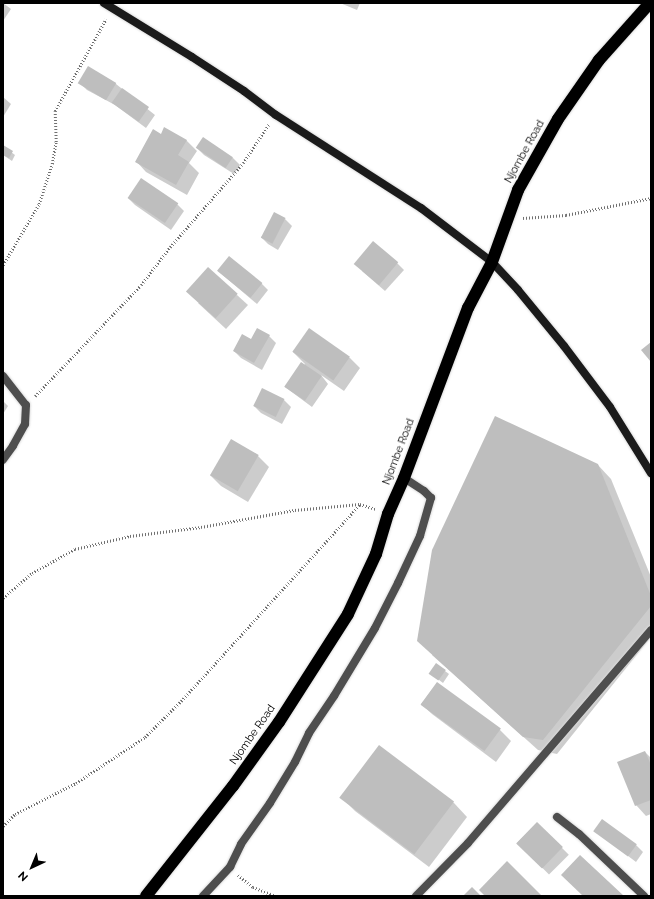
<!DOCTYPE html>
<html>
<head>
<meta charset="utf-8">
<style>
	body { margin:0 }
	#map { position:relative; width:654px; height:899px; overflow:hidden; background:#fff; font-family:Raleway,sans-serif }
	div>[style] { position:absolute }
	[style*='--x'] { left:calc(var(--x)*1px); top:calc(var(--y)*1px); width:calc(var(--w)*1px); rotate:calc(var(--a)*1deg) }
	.shadow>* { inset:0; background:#0003; transform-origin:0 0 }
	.building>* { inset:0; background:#bebebe; transform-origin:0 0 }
	.path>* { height:2.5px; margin-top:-1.25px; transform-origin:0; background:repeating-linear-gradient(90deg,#707070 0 1px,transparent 0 3px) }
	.roads { filter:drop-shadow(0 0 1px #dbdbdb) drop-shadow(0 0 1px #dbdbdb) }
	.lane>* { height:8px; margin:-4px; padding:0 4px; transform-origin:4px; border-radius:4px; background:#4e4e4e }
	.street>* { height:8px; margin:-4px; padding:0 4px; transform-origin:4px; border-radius:4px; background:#4e4e4e }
	.secondary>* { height:8px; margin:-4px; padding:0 4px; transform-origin:4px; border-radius:4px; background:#1b1b1b }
	.highway>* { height:12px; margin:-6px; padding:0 6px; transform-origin:6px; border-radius:6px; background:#000 }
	span { translate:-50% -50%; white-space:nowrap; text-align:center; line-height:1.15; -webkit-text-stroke:3.5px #fff; paint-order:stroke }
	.street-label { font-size:11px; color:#000 }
	.frame { position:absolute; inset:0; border:4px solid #000; pointer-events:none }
	.north { position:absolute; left:12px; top:847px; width:40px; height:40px; -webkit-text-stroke:3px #fff; paint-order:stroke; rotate:224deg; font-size:11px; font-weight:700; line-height:16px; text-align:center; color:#000 }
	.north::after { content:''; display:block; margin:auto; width:14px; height:18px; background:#000; clip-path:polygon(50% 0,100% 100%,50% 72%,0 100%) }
</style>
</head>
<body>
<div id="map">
	<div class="shadow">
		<i style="clip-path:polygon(3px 3px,11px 9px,3px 21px)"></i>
		<i style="clip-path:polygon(340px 3px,360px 3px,357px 10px)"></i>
		<i style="clip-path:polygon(89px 68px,116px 84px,155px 115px,146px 128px,115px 105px,87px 90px,80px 83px)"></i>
		<i style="clip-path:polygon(3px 97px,11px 104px,3px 117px)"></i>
		<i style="clip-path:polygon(161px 135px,186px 140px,197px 151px,189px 163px,199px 173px,187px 195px,146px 172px,136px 161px)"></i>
		<i style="clip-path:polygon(203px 139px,233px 158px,240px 165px,234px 174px,204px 155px,197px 148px)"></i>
		<i style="clip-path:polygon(3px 146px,15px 155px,12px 161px,3px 155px)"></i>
		<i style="clip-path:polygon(128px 198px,177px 204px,184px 211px,171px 230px,135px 205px)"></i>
		<i style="clip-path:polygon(285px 219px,292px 226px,278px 250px,268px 244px,261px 237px)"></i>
		<i style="clip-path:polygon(397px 263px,404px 270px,385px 291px,362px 271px)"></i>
		<i style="clip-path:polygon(218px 271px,261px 283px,268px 290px,257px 304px)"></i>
		<i style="clip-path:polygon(237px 295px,248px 305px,226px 329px,198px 303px)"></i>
		<i style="clip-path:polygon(269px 336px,276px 343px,262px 370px,241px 358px,234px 351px,251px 340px)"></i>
		<i style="clip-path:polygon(293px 352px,350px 358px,360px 368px,344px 391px,321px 375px,328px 384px,312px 407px,285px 387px,305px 364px)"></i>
		<i style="clip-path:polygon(284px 400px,291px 407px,282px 424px,261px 413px,254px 406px)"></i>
		<i style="clip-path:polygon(3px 401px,8px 406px,3px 414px)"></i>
		<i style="clip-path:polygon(258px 456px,269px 467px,248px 502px,221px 486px,210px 475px)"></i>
		<i style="clip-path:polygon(597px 464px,611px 479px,651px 577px,651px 637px,557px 754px,538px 750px,432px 655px)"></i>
		<i style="clip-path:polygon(445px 671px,449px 674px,443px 683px,430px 673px)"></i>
		<i style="clip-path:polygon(437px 683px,500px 730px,511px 741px,496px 762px,432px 714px,421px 704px)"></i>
		<i style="clip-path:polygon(379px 746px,454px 803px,467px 817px,429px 867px,355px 811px,341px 797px)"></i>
		<i style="clip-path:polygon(645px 752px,651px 758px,651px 814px,646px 816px,636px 805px)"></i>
		<i style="left:537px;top:823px;width:45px;height:28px;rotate:45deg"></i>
		<i style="clip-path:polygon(595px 831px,636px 845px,643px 852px,636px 862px)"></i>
	</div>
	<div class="building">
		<i style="left:88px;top:66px;width:33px;height:20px;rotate:31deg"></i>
		<i style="left:122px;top:88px;width:33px;height:18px;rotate:35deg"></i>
		<i style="clip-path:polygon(164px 127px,187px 140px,178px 155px,189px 162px,176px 185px,135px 162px,153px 129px,161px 134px)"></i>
		<i style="left:203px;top:137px;width:36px;height:13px;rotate:34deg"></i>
		<i style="clip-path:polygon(3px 145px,13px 151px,9px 158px,3px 155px)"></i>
		<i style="left:141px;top:178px;width:45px;height:24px;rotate:34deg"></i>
		<i style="left:274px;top:212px;width:13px;height:29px;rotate:27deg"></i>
		<i style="left:373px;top:241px;width:33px;height:30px;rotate:40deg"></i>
		<i style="left:229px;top:256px;width:43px;height:19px;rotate:39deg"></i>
		<i style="left:208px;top:267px;width:40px;height:33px;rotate:42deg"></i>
		<i style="clip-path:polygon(257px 328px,270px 335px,254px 363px,233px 351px,242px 334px,251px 339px)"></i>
		<i style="left:309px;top:328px;width:50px;height:29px;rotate:35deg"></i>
		<i style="clip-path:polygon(651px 342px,651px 362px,641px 350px)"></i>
		<i style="left:301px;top:362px;width:25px;height:30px;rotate:34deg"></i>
		<i style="left:262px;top:388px;width:25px;height:20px;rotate:26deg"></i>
		<i style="clip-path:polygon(495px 416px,598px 464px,651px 596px,651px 606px,543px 740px,523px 737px,417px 641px,432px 550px)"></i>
		<i style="left:231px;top:439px;width:32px;height:42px;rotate:30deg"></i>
		<i style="left:436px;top:663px;width:12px;height:13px;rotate:35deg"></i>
		<i style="left:437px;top:682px;width:79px;height:28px;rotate:36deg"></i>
		<i style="left:379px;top:745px;width:94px;height:66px;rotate:37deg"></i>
		<i style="clip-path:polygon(645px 751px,651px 765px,651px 800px,635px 806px,617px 762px)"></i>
		<i style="left:602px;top:819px;width:43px;height:15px;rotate:36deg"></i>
		<i style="left:537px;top:822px;width:36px;height:30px;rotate:44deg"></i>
		<i style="clip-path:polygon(580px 855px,624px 896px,583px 896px,561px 875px)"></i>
		<i style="clip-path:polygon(507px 861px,542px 896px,485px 896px,479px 890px)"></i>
		<i style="clip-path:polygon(472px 887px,481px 896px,463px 896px)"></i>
	</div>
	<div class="path">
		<i style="--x:523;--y:218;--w:43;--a:-4"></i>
		<i style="--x:566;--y:215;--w:87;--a:-11.3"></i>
		<i style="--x:3;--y:265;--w:71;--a:-59.5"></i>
		<i style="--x:39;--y:204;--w:42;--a:-72"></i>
		<i style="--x:52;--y:164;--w:22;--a:-80"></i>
		<i style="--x:56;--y:142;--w:31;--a:-92"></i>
		<i style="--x:55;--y:111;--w:105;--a:-61"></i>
		<i style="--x:35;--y:396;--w:153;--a:-46.3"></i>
		<i style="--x:141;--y:285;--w:48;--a:-52.7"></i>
		<i style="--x:170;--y:247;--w:111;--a:-49"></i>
		<i style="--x:243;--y:163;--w:47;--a:-56.3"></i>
		<i style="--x:3;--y:598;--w:38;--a:-41"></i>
		<i style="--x:32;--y:573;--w:49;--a:-29.2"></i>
		<i style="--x:75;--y:549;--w:57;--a:-13.3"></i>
		<i style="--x:130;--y:536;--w:72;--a:-7.2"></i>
		<i style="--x:201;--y:527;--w:96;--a:-10.3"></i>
		<i style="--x:295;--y:510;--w:65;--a:-5.3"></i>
		<i style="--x:360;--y:504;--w:16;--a:18"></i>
		<i style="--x:3;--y:826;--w:17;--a:-45"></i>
		<i style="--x:15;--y:814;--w:68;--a:-26.9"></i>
		<i style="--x:76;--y:783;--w:83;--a:-33.7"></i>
		<i style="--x:145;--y:737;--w:51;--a:-45"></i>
		<i style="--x:181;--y:701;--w:266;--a:-47.7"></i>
		<i style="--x:238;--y:875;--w:19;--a:39"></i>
		<i style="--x:253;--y:887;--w:24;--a:22"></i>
	</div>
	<div class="roads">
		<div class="lane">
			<i style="--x:557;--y:817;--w:28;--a:38"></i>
			<i style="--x:579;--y:834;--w:90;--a:43.6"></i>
			<i style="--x:416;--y:896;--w:74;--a:-45.5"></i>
			<i style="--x:468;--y:843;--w:281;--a:-49.3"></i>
		</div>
		<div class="street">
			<i style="--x:3;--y:376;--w:37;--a:52"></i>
			<i style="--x:26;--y:405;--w:19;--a:93"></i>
			<i style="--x:25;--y:424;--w:25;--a:119"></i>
			<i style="--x:13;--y:446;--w:17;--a:126"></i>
			<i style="--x:203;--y:896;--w:40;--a:-47"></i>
			<i style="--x:230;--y:867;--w:25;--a:-64"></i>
			<i style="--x:241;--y:844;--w:50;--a:-54.7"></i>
			<i style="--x:270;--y:803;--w:48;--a:-58.6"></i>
			<i style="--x:295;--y:762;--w:32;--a:-64"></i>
			<i style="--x:309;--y:733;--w:45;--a:-56"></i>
			<i style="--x:334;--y:696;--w:79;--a:-58.9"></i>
			<i style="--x:375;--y:628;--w:51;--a:-62.9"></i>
			<i style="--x:398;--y:583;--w:52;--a:-64.9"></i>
			<i style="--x:420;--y:536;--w:40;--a:-74"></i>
			<i style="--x:431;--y:498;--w:10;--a:-135"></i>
			<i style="--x:424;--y:491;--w:24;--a:-147"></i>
		</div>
		<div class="secondary">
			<i style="--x:104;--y:3;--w:103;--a:31.5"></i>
			<i style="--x:192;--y:57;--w:62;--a:33.2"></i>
			<i style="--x:244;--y:91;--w:40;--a:37"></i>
			<i style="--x:276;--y:115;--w:172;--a:32.7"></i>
			<i style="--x:421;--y:208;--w:89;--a:37.3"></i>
			<i style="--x:492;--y:262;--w:38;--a:47"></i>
			<i style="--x:518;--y:290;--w:72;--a:50.6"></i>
			<i style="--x:564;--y:346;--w:76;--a:53"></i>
			<i style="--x:610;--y:407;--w:78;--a:58.2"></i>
		</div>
		<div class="highway">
			<i style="--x:146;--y:896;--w:140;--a:-51.7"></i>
			<i style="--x:233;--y:786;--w:79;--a:-54.3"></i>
			<i style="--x:279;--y:722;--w:128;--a:-57.4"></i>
			<i style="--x:348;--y:614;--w:66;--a:-65"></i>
			<i style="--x:376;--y:554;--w:42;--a:-73.3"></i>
			<i style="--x:388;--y:514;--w:39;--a:-66"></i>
			<i style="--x:404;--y:478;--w:182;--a:-69.4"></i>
			<i style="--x:468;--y:308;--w:52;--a:-62.4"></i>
			<i style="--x:492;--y:262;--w:77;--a:-70.1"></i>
			<i style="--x:518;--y:190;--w:81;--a:-60.6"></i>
			<i style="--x:558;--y:119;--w:72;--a:-55.2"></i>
			<i style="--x:599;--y:60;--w:76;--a:-48.2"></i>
		</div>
	</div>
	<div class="street-label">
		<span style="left:525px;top:152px;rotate:-61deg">Njombe Road</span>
		<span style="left:399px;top:452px;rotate:-69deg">Njombe Road</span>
		<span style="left:253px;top:735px;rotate:-55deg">Njombe Road</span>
	</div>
	<div class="frame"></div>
	<div class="north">N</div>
</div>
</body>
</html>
